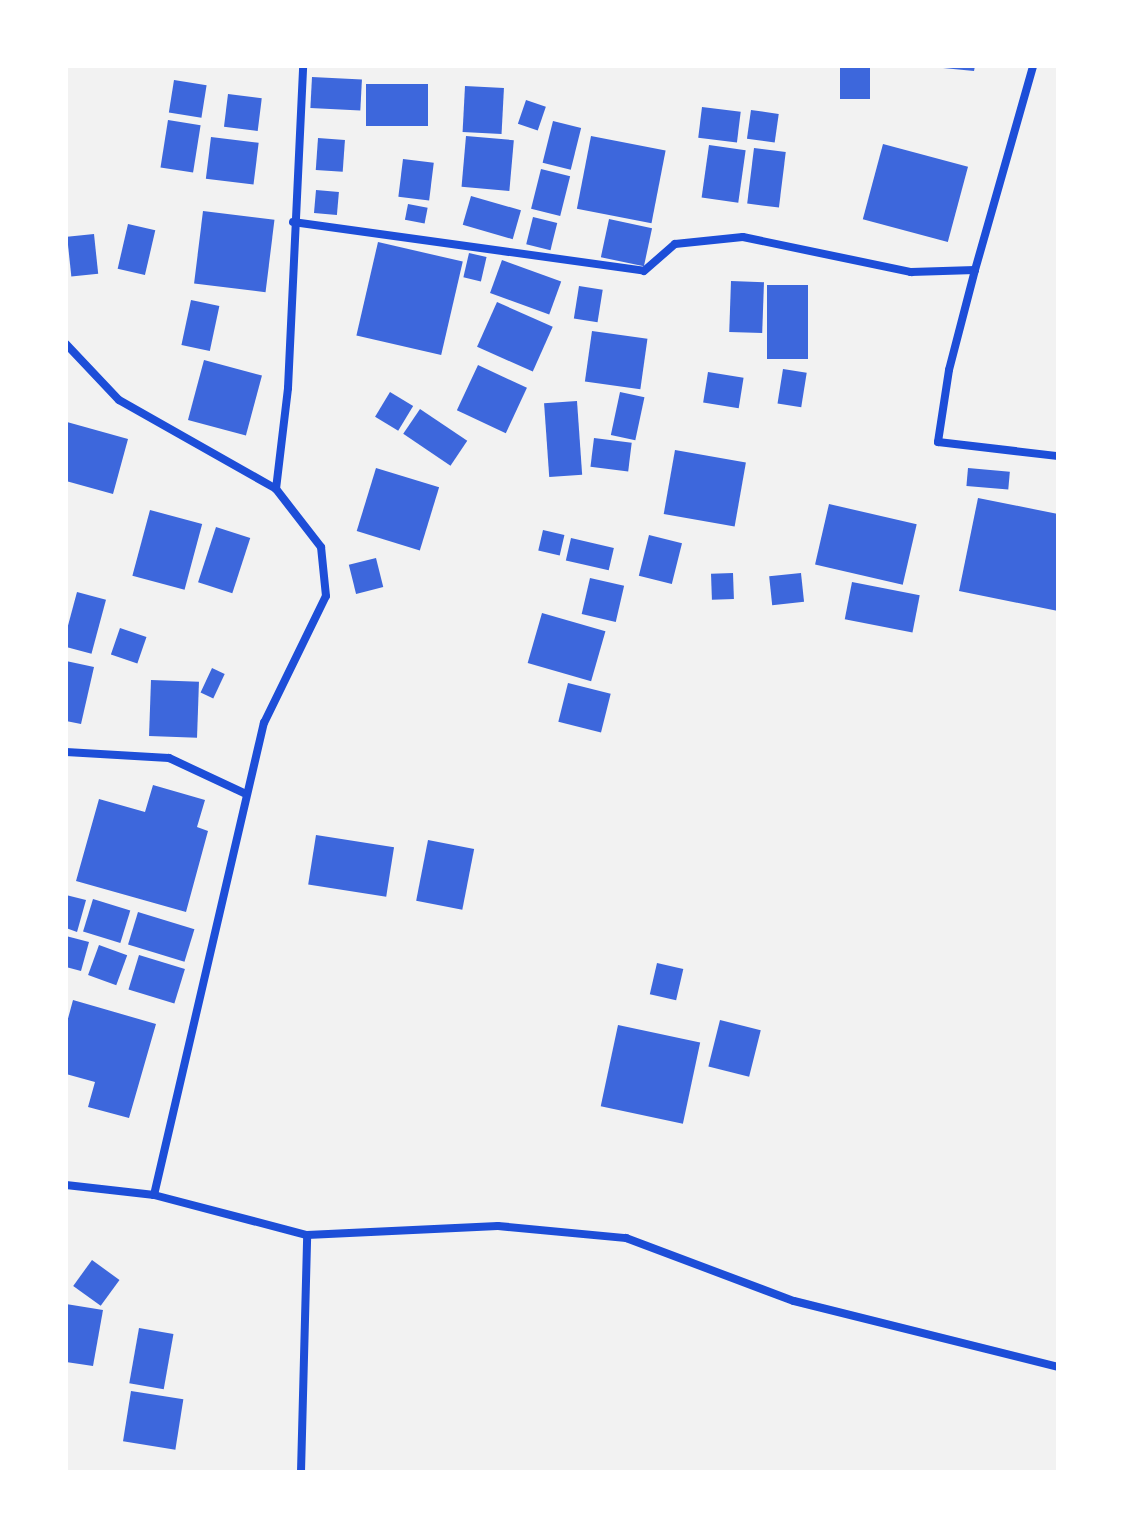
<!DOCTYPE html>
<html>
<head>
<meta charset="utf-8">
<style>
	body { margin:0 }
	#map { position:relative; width:1124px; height:1538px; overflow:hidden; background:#f2f2f2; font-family:Cabin,sans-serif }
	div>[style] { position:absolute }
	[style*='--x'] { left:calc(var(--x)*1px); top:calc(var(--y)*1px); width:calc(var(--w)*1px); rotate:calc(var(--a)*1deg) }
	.building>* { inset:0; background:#3d67dc; transform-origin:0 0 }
	.minor>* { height:8px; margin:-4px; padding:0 4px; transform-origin:4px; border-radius:4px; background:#1d4ed8 }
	span { translate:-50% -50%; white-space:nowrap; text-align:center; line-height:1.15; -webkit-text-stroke:6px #fff; paint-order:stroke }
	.frame { position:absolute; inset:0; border:68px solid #fff; pointer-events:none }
</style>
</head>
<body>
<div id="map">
	<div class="building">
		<i style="left:840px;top:66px;width:30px;height:33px"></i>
		<i style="clip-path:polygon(943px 66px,975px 66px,974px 71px,943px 68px)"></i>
		<i style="left:312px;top:77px;width:50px;height:31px;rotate:3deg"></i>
		<i style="left:174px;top:80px;width:33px;height:33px;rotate:9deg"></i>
		<i style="left:366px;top:84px;width:62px;height:42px"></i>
		<i style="left:465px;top:86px;width:39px;height:46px;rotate:3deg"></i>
		<i style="left:228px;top:94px;width:34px;height:33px;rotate:7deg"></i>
		<i style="left:526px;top:100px;width:21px;height:25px;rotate:19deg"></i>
		<i style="left:702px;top:107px;width:39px;height:31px;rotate:7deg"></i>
		<i style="left:751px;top:110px;width:28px;height:29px;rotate:8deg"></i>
		<i style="left:168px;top:120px;width:33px;height:48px;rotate:9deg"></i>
		<i style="left:553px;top:121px;width:29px;height:43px;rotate:14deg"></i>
		<i style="left:466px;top:136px;width:48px;height:51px;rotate:5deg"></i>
		<i style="left:591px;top:136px;width:76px;height:74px;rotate:11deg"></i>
		<i style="left:211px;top:137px;width:48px;height:42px;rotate:7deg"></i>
		<i style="left:318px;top:138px;width:27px;height:32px;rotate:4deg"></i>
		<i style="left:883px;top:144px;width:88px;height:78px;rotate:15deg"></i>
		<i style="left:709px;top:145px;width:37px;height:53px;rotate:8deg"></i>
		<i style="left:754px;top:148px;width:32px;height:56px;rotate:7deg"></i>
		<i style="left:403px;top:159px;width:31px;height:38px;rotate:7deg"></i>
		<i style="left:541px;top:169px;width:30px;height:41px;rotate:14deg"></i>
		<i style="left:316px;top:190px;width:23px;height:23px;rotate:5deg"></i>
		<i style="left:471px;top:196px;width:52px;height:30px;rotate:16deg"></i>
		<i style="left:408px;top:204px;width:20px;height:16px;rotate:11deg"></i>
		<i style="left:203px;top:211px;width:72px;height:73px;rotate:7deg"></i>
		<i style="left:533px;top:217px;width:25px;height:28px;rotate:14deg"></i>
		<i style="left:609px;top:219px;width:44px;height:39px;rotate:12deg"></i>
		<i style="left:128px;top:224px;width:28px;height:46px;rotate:13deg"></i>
		<i style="left:94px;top:234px;width:40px;height:27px;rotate:84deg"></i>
		<i style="left:378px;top:242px;width:87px;height:96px;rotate:13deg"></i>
		<i style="left:469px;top:253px;width:18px;height:25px;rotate:13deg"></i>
		<i style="left:502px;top:260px;width:63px;height:35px;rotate:20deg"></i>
		<i style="left:731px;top:281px;width:33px;height:51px;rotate:2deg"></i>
		<i style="left:767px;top:285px;width:41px;height:74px"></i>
		<i style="left:579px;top:286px;width:24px;height:33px;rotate:9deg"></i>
		<i style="left:191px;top:300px;width:29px;height:46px;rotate:12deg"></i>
		<i style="left:497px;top:302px;width:61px;height:49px;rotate:24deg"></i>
		<i style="left:592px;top:331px;width:56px;height:51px;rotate:8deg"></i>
		<i style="left:204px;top:360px;width:60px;height:62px;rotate:15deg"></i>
		<i style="left:478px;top:365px;width:54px;height:50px;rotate:25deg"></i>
		<i style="left:783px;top:369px;width:24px;height:35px;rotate:9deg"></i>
		<i style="left:708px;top:372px;width:36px;height:31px;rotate:9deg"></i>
		<i style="left:390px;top:392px;width:27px;height:29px;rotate:31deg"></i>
		<i style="left:620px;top:392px;width:25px;height:44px;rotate:12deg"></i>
		<i style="left:577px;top:401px;width:74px;height:33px;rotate:86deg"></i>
		<i style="left:420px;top:409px;width:57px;height:30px;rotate:34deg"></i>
		<i style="clip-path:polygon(67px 422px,128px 439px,113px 494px,66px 481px)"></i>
		<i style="left:594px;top:438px;width:38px;height:29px;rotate:7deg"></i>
		<i style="left:675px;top:450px;width:72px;height:65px;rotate:10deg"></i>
		<i style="left:376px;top:468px;width:66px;height:66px;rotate:17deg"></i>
		<i style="left:968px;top:468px;width:42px;height:18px;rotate:5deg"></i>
		<i style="clip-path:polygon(978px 498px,1058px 514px,1058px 611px,959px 591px)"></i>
		<i style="left:829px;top:504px;width:90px;height:62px;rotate:13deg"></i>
		<i style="left:150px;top:510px;width:54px;height:68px;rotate:15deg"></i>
		<i style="left:216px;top:527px;width:36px;height:58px;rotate:18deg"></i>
		<i style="left:543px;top:530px;width:22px;height:21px;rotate:13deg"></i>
		<i style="left:649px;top:535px;width:34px;height:42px;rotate:14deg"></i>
		<i style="left:571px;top:538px;width:44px;height:23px;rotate:13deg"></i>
		<i style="left:376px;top:558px;width:30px;height:28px;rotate:76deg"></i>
		<i style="left:733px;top:573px;width:26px;height:22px;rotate:88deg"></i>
		<i style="left:801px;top:573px;width:29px;height:32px;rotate:84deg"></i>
		<i style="left:590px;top:578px;width:35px;height:37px;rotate:13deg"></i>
		<i style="left:852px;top:582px;width:69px;height:38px;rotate:11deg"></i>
		<i style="left:77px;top:592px;width:30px;height:56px;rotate:15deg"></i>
		<i style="left:542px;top:613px;width:66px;height:52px;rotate:16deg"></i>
		<i style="left:120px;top:628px;width:28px;height:28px;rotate:19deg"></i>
		<i style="clip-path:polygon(66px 661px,94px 667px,81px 724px,66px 721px)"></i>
		<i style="left:212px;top:668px;width:14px;height:27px;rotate:25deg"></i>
		<i style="left:151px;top:680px;width:48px;height:56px;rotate:2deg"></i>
		<i style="left:568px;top:683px;width:44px;height:40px;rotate:14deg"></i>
		<i style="clip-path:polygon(153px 785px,205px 800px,197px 827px,208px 831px,186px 912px,76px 881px,99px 799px,145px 812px)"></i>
		<i style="left:316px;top:835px;width:79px;height:50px;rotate:9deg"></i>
		<i style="left:428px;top:840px;width:47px;height:62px;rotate:11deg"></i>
		<i style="clip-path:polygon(66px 895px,86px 900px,77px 932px,66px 928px)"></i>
		<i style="left:93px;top:899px;width:39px;height:34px;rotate:17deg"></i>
		<i style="left:138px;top:912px;width:59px;height:34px;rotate:17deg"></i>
		<i style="clip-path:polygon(66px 936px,89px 942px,81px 971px,66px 967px)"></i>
		<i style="left:99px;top:945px;width:30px;height:32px;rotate:20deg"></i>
		<i style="left:139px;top:955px;width:48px;height:36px;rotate:17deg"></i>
		<i style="left:657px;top:963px;width:27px;height:32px;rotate:13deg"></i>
		<i style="clip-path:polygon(73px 1000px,156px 1024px,129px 1118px,88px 1107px,95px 1082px,66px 1074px,66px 1026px)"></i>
		<i style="left:720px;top:1020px;width:42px;height:48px;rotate:14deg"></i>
		<i style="left:618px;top:1025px;width:84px;height:83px;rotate:12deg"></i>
		<i style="left:92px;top:1260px;width:34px;height:32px;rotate:36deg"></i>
		<i style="clip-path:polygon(66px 1304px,103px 1310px,93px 1366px,66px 1362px)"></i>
		<i style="left:139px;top:1328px;width:35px;height:56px;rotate:10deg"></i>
		<i style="left:131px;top:1391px;width:53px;height:51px;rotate:9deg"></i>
	</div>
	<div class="minor">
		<i style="--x:293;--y:222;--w:354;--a:7.9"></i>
		<i style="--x:644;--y:271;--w:41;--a:-41.1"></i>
		<i style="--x:675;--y:244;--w:68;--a:-5.9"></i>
		<i style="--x:743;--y:237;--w:172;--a:11.8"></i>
		<i style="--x:911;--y:272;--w:64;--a:-1.8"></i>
		<i style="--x:975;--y:270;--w:212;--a:-74.1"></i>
		<i style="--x:975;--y:270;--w:103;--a:104.6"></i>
		<i style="--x:949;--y:370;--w:73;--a:98.7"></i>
		<i style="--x:938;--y:442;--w:121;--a:6.7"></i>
		<i style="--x:66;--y:344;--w:77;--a:46.6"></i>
		<i style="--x:119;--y:400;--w:180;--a:29.5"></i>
		<i style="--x:66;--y:752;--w:103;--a:3.3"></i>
		<i style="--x:169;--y:758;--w:83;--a:25"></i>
		<i style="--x:66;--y:1185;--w:89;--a:6.5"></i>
		<i style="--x:154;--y:1195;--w:158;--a:14.7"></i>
		<i style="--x:307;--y:1235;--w:191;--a:-2.7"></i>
		<i style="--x:498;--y:1226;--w:129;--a:5.4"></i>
		<i style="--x:626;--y:1238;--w:179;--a:20.6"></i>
		<i style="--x:794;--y:1301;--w:272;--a:14"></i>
		<i style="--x:154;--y:1195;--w:485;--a:-76.9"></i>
		<i style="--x:264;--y:723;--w:141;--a:-64"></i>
		<i style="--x:326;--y:596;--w:49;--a:-95.8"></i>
		<i style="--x:321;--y:547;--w:73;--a:-127.8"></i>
		<i style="--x:276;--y:489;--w:102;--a:-83.2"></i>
		<i style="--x:288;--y:388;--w:322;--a:-87.3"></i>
		<i style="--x:301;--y:1472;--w:237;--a:-88.5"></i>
	</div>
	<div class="frame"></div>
</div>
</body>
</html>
